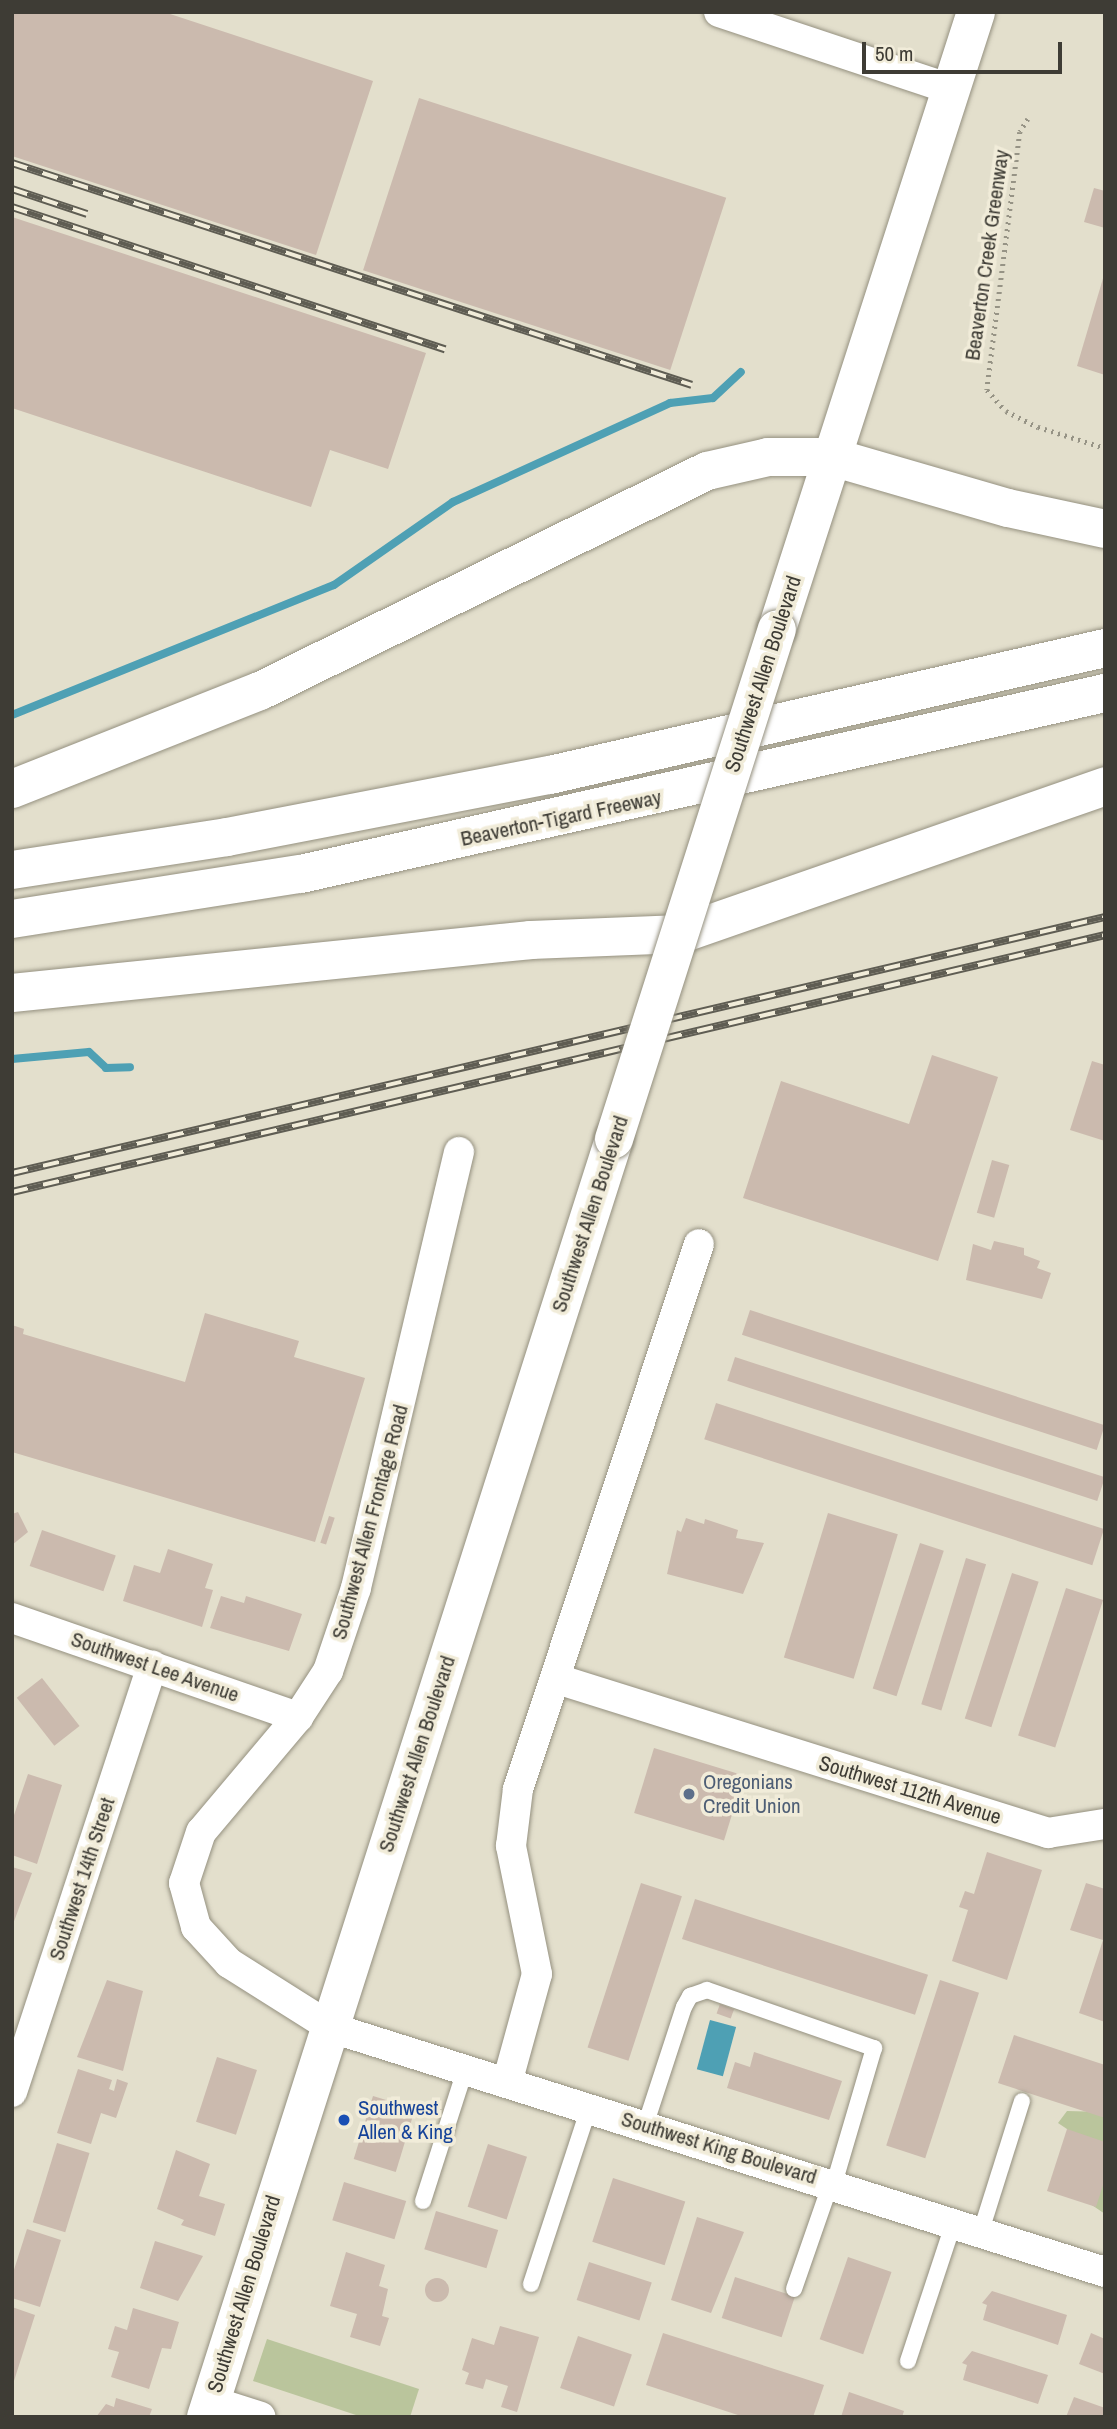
<!DOCTYPE html>
<html>
<head>
<meta charset="utf-8">
<style>
	body { margin:0 }
	#map { position:relative; width:1117px; height:2429px; overflow:hidden; background:#e3dfcc; font-family:"Archivo Narrow",sans-serif }
	div>[style] { position:absolute }
	[style*='--x'] { left:calc(var(--x)*1px); top:calc(var(--y)*1px); width:calc(var(--w)*1px); rotate:calc(var(--a)*1deg) }
	.green>* { inset:0; background:#bac59c }
	.water>* { inset:0; background:#4ea0b4; transform-origin:0 0 }
	.stream>* { height:8px; margin:-4px; padding:0 4px; transform-origin:4px; border-radius:4px; background:#4ea0b4 }
	.building>* { inset:0; background:#cbbaae; transform-origin:0 0 }
	.round { border-radius:50% }
	.path>* { height:4.5px; margin-top:-2.25px; transform-origin:0; background:repeating-linear-gradient(90deg,#969385 0 2px,transparent 0 7px) }
	.roads { filter:drop-shadow(0 0 2px #959180) drop-shadow(0 0 2px #959180) }
	.service>* { height:16px; margin:-8px; padding:0 8px; transform-origin:8px; border-radius:8px; background:#fff }
	.minor>* { height:30px; margin:-15px; padding:0 15px; transform-origin:15px; border-radius:15px; background:#fff }
	.secondary>* { height:38px; margin:-19px; padding:0 19px; transform-origin:19px; border-radius:19px; background:#fff }
	.motorway>* { height:38px; margin:-19px; padding:0 19px; transform-origin:19px; border-radius:19px; background:#fff }
	.rail>* { height:8px; margin-top:-4px; transform-origin:0; background:repeating-linear-gradient(90deg,#f1ecd9 0 16px,#5f5d53 0 32px); box-sizing:border-box; border-block:2px solid #5f5d53 }
	.bridges { filter:drop-shadow(0 0 2px #959180) drop-shadow(0 0 2px #959180) }
	.secondary-bridge>* { height:38px; margin:-19px; padding:0 19px; transform-origin:19px; border-radius:19px; background:#fff }
	.dots>* { width:19px; height:19px; translate:-50% -50%; box-sizing:border-box; border:4px solid #f1ecd9; border-radius:50% }
	span { translate:-50% -50%; white-space:nowrap; text-align:center; line-height:1.15; -webkit-text-stroke:7px #f1ecd9; paint-order:stroke }
	.street-label { font-size:21px; color:#3e3c35 }
	.service-label { font-size:21px; color:#4e5e75 }
	.left { translate:0 -50%; text-align:left }
	.transit-label { font-size:21px; color:#164399 }
	.frame { position:absolute; inset:0; border:14px solid #3e3c35; pointer-events:none }
	.scale { position:absolute; left:862px; top:42px; width:200px; height:32px; box-sizing:border-box; border:4px solid #3e3c35; border-top:0; padding-left:9px; font-size:21px; line-height:24px; white-space:nowrap; color:#3e3c35; -webkit-text-stroke:5px #f1ecd9; paint-order:stroke }
</style>
</head>
<body>
<div id="map">
	<div class="green">
		<i style="clip-path:polygon(1067px 2111px,1105px 2112px,1105px 2214px,1086px 2201px,1067px 2129px,1058px 2123px)"></i>
		<i style="clip-path:polygon(267px 2339px,419px 2389px,410px 2417px,362px 2417px,253px 2381px)"></i>
	</div>
	<div class="water">
		<i style="left:710px;top:2020px;width:27px;height:51px;rotate:15deg"></i>
	</div>
	<div class="stream">
		<i style="--x:12;--y:715;--w:347;--a:-22"></i>
		<i style="--x:334;--y:585;--w:145;--a:-34.9"></i>
		<i style="--x:453;--y:502;--w:239;--a:-24.5"></i>
		<i style="--x:670;--y:403;--w:43;--a:-6.6"></i>
		<i style="--x:713;--y:398;--w:38;--a:-43"></i>
		<i style="--x:12;--y:1059;--w:77;--a:-5.2"></i>
		<i style="--x:89;--y:1052;--w:23;--a:43"></i>
		<i style="--x:106;--y:1068;--w:24;--a:-2"></i>
	</div>
	<div class="building">
		<i style="clip-path:polygon(12px 12px,164px 12px,373px 81px,316px 255px,12px 156px)"></i>
		<i style="left:419px;top:98px;width:323px;height:181px;rotate:18deg"></i>
		<i style="clip-path:polygon(1094px 188px,1105px 191px,1105px 228px,1084px 222px)"></i>
		<i style="clip-path:polygon(12px 217px,426px 353px,388px 469px,330px 450px,311px 507px,12px 408px)"></i>
		<i style="clip-path:polygon(1104px 275px,1105px 275px,1105px 375px,1077px 366px)"></i>
		<i style="clip-path:polygon(932px 1055px,998px 1077px,938px 1261px,743px 1198px,781px 1081px,909px 1124px)"></i>
		<i style="clip-path:polygon(1092px 1061px,1105px 1065px,1105px 1141px,1070px 1130px)"></i>
		<i style="left:992px;top:1160px;width:18px;height:55px;rotate:16deg"></i>
		<i style="clip-path:polygon(994px 1241px,1024px 1248px,1024px 1255px,1040px 1261px,1037px 1268px,1051px 1273px,1042px 1299px,966px 1280px,973px 1244px,991px 1250px)"></i>
		<i style="left:750px;top:1310px;width:373px;height:26px;rotate:18deg"></i>
		<i style="clip-path:polygon(205px 1313px,299px 1341px,294px 1357px,365px 1378px,315px 1542px,12px 1452px,12px 1325px,24px 1329px,23px 1334px,185px 1382px)"></i>
		<i style="left:735px;top:1357px;width:389px;height:25px;rotate:18deg"></i>
		<i style="left:716px;top:1403px;width:408px;height:38px;rotate:18deg"></i>
		<i style="clip-path:polygon(18px 1512px,28px 1532px,12px 1545px,12px 1514px)"></i>
		<i style="left:828px;top:1513px;width:73px;height:151px;rotate:17deg"></i>
		<i style="left:329px;top:1516px;width:6px;height:28px;rotate:18deg"></i>
		<i style="clip-path:polygon(686px 1518px,704px 1524px,705px 1519px,738px 1530px,736px 1538px,764px 1543px,743px 1594px,667px 1574px,677px 1530px,681px 1532px)"></i>
		<i style="left:42px;top:1530px;width:78px;height:38px;rotate:19deg"></i>
		<i style="left:920px;top:1543px;width:25px;height:153px;rotate:18deg"></i>
		<i style="clip-path:polygon(168px 1549px,213px 1564px,205px 1588px,213px 1590px,202px 1627px,123px 1601px,134px 1565px,160px 1573px)"></i>
		<i style="left:966px;top:1558px;width:21px;height:153px;rotate:17deg"></i>
		<i style="left:1012px;top:1573px;width:28px;height:153px;rotate:18deg"></i>
		<i style="left:1066px;top:1588px;width:39px;height:155px;rotate:18deg"></i>
		<i style="clip-path:polygon(221px 1596px,244px 1603px,246px 1596px,302px 1614px,289px 1651px,210px 1628px)"></i>
		<i style="left:42px;top:1678px;width:61px;height:32px;rotate:52deg"></i>
		<i style="left:654px;top:1748px;width:94px;height:68px;rotate:17deg"></i>
		<i style="clip-path:polygon(28px 1774px,62px 1785px,37px 1864px,12px 1855px,12px 1821px)"></i>
		<i style="clip-path:polygon(987px 1852px,1042px 1870px,1007px 1980px,952px 1961px,968px 1910px,959px 1907px,965px 1891px,974px 1894px)"></i>
		<i style="clip-path:polygon(12px 1867px,32px 1873px,13px 1924px,12px 1924px)"></i>
		<i style="left:641px;top:1883px;width:43px;height:173px;rotate:18deg"></i>
		<i style="clip-path:polygon(1086px 1883px,1105px 1889px,1105px 2022px,1079px 2013px,1103px 1940px,1070px 1930px)"></i>
		<i style="left:695px;top:1899px;width:245px;height:42px;rotate:18deg"></i>
		<i style="clip-path:polygon(107px 1980px,143px 1991px,123px 2071px,77px 2057px)"></i>
		<i style="left:940px;top:1980px;width:41px;height:174px;rotate:18deg"></i>
		<i style="left:720px;top:2004px;width:15px;height:10px;rotate:20deg"></i>
		<i style="clip-path:polygon(1014px 2035px,1105px 2065px,1105px 2118px,998px 2083px)"></i>
		<i style="clip-path:polygon(754px 2052px,842px 2081px,829px 2120px,727px 2088px,735px 2062px,750px 2067px)"></i>
		<i style="left:217px;top:2057px;width:42px;height:68px;rotate:18deg"></i>
		<i style="clip-path:polygon(78px 2069px,112px 2080px,109px 2089px,114px 2091px,117px 2079px,128px 2083px,116px 2118px,101px 2113px,91px 2144px,57px 2133px)"></i>
		<i style="left:373px;top:2096px;width:44px;height:66px;rotate:17deg"></i>
		<i style="clip-path:polygon(1067px 2129px,1105px 2142px,1105px 2179px,1096px 2207px,1047px 2191px)"></i>
		<i style="left:57px;top:2143px;width:34px;height:83px;rotate:17deg"></i>
		<i style="left:488px;top:2144px;width:41px;height:66px;rotate:18deg"></i>
		<i style="clip-path:polygon(176px 2150px,210px 2164px,199px 2196px,225px 2204px,215px 2236px,181px 2225px,184px 2220px,157px 2209px)"></i>
		<i style="left:613px;top:2178px;width:76px;height:67px;rotate:18deg"></i>
		<i style="left:344px;top:2182px;width:65px;height:40px;rotate:17deg"></i>
		<i style="left:436px;top:2211px;width:65px;height:40px;rotate:17deg"></i>
		<i style="clip-path:polygon(697px 2217px,744px 2232px,711px 2313px,671px 2300px)"></i>
		<i style="clip-path:polygon(27px 2229px,61px 2240px,40px 2307px,12px 2298px,12px 2276px)"></i>
		<i style="clip-path:polygon(155px 2241px,203px 2256px,178px 2301px,140px 2288px)"></i>
		<i style="clip-path:polygon(346px 2252px,385px 2265px,379px 2286px,388px 2289px,382px 2316px,389px 2318px,380px 2346px,350px 2337px,357px 2314px,330px 2306px)"></i>
		<i style="left:848px;top:2257px;width:46px;height:87px;rotate:19deg"></i>
		<i style="left:589px;top:2262px;width:66px;height:40px;rotate:18deg"></i>
		<i style="left:735px;top:2277px;width:63px;height:43px;rotate:18deg"></i>
		<i class="round" style="left:425px;top:2278px;width:24px;height:24px"></i>
		<i style="clip-path:polygon(992px 2291px,1067px 2315px,1058px 2345px,983px 2320px,987px 2305px,982px 2303px)"></i>
		<i style="clip-path:polygon(12px 2307px,35px 2315px,13px 2384px,12px 2383px)"></i>
		<i style="clip-path:polygon(133px 2308px,179px 2322px,171px 2349px,162px 2348px,149px 2389px,111px 2377px,119px 2352px,108px 2349px,115px 2326px,127px 2330px)"></i>
		<i style="clip-path:polygon(500px 2326px,539px 2337px,517px 2412px,501px 2407px,508px 2386px,486px 2379px,483px 2389px,465px 2384px,469px 2373px,462px 2370px,472px 2338px,494px 2345px)"></i>
		<i style="clip-path:polygon(663px 2333px,824px 2385px,813px 2417px,744px 2417px,646px 2385px)"></i>
		<i style="clip-path:polygon(1091px 2333px,1105px 2339px,1105px 2374px,1079px 2364px)"></i>
		<i style="left:578px;top:2336px;width:57px;height:55px;rotate:19deg"></i>
		<i style="clip-path:polygon(972px 2351px,1048px 2375px,1038px 2404px,963px 2380px,967px 2365px,962px 2363px)"></i>
		<i style="clip-path:polygon(849px 2392px,904px 2411px,902px 2417px,841px 2417px)"></i>
		<i style="clip-path:polygon(1074px 2397px,1105px 2408px,1105px 2417px,1066px 2417px)"></i>
		<i style="clip-path:polygon(116px 2398px,152px 2409px,149px 2417px,96px 2417px,106px 2404px,114px 2407px)"></i>
	</div>
	<div class="path">
		<i style="--x:1028;--y:119;--w:15;--a:122"></i>
		<i style="--x:1020;--y:132;--w:260;--a:97.3"></i>
		<i style="--x:987;--y:390;--w:28;--a:48"></i>
		<i style="--x:1006;--y:411;--w:36;--a:27"></i>
		<i style="--x:1038;--y:427;--w:70;--a:17.4"></i>
	</div>
	<div class="roads">
		<div class="service">
			<i style="--x:645;--y:2126;--w:125;--a:-71.9"></i>
			<i style="--x:684;--y:2007;--w:13;--a:-61"></i>
			<i style="--x:690;--y:1996;--w:18;--a:-19"></i>
			<i style="--x:707;--y:1990;--w:177;--a:19.2"></i>
			<i style="--x:874;--y:2048;--w:142;--a:106.4"></i>
			<i style="--x:423;--y:2201;--w:138;--a:-72.2"></i>
			<i style="--x:981;--y:2231;--w:136;--a:-72.5"></i>
			<i style="--x:531;--y:2284;--w:185;--a:-71.8"></i>
			<i style="--x:794;--y:2289;--w:112;--a:-70.8"></i>
			<i style="--x:908;--y:2361;--w:146;--a:-71.7"></i>
		</div>
		<div class="minor">
			<i style="--x:719;--y:12;--w:244;--a:18.4"></i>
			<i style="--x:459;--y:1152;--w:448;--a:103.3"></i>
			<i style="--x:356;--y:1588;--w:88;--a:108.6"></i>
			<i style="--x:328;--y:1671;--w:55;--a:123.1"></i>
			<i style="--x:298;--y:1717;--w:150;--a:130.1"></i>
			<i style="--x:201;--y:1832;--w:54;--a:108.4"></i>
			<i style="--x:184;--y:1883;--w:46;--a:74.7"></i>
			<i style="--x:196;--y:1927;--w:49;--a:47.5"></i>
			<i style="--x:229;--y:1963;--w:122;--a:32.3"></i>
			<i style="--x:332;--y:2028;--w:811;--a:17.52"></i>
			<i style="--x:12;--y:1618;--w:303;--a:19.1"></i>
			<i style="--x:557;--y:1679;--w:515;--a:17.41"></i>
			<i style="--x:1048;--y:1833;--w:58;--a:-9"></i>
			<i style="--x:507;--y:2083;--w:113;--a:-74.6"></i>
			<i style="--x:537;--y:1974;--w:131;--a:-101.5"></i>
			<i style="--x:511;--y:1846;--w:57;--a:-83"></i>
			<i style="--x:518;--y:1789;--w:574;--a:-71.63"></i>
			<i style="--x:12;--y:2092;--w:449;--a:-71.8"></i>
			<i style="--x:211;--y:2401;--w:52;--a:17.7"></i>
		</div>
		<div class="secondary">
			<i style="--x:777;--y:629;--w:648;--a:-72.12"></i>
			<i style="--x:206;--y:2417;--w:1342;--a:-72.29"></i>
		</div>
		<div class="motorway">
			<i style="--x:12;--y:789;--w:267;--a:-21.6"></i>
			<i style="--x:260;--y:691;--w:498;--a:-26.2"></i>
			<i style="--x:707;--y:471;--w:63;--a:-12.9"></i>
			<i style="--x:768;--y:457;--w:64;--a:0"></i>
			<i style="--x:832;--y:457;--w:183;--a:16.2"></i>
			<i style="--x:1008;--y:508;--w:99;--a:12.2"></i>
			<i style="--x:12;--y:870;--w:218;--a:-8.7"></i>
			<i style="--x:227;--y:837;--w:329;--a:-10.9"></i>
			<i style="--x:550;--y:775;--w:569;--a:-12.89"></i>
			<i style="--x:12;--y:919;--w:292;--a:-8.9"></i>
			<i style="--x:301;--y:874;--w:824;--a:-12.69"></i>
			<i style="--x:12;--y:993;--w:522;--a:-5.83"></i>
			<i style="--x:531;--y:940;--w:150;--a:-2.3"></i>
			<i style="--x:681;--y:934;--w:449;--a:-19.2"></i>
		</div>
	</div>
	<div class="rail">
		<i style="--x:12;--y:163;--w:715;--a:18.08"></i>
		<i style="--x:12;--y:189;--w:79;--a:18.4"></i>
		<i style="--x:12;--y:207;--w:456;--a:18.2"></i>
		<i style="--x:12;--y:1173;--w:1123;--a:-13.18"></i>
		<i style="--x:12;--y:1192;--w:1123;--a:-13.23"></i>
	</div>
	<div class="bridges">
		<div class="secondary-bridge">
			<i style="--x:614;--y:1139;--w:535;--a:-72.28"></i>
		</div>
	</div>
	<div class="dots">
		<i style="left:689px;top:1794px;background:#5c6f8a"></i>
		<i style="left:344px;top:2120px;background:#1a4fb4"></i>
	</div>
	<div class="street-label">
		<span style="left:987px;top:255px;rotate:-82deg">Beaverton Creek Greenway</span>
		<span style="left:763px;top:674px;rotate:-72deg">Southwest Allen Boulevard</span>
		<span style="left:561px;top:818px;rotate:-12deg">Beaverton-Tigard Freeway</span>
		<span style="left:590px;top:1214px;rotate:-72deg">Southwest Allen Boulevard</span>
		<span style="left:370px;top:1522px;rotate:-75deg">Southwest Allen Frontage Road</span>
		<span style="left:155px;top:1667px;rotate:19deg">Southwest Lee Avenue</span>
		<span style="left:417px;top:1754px;rotate:-72deg">Southwest Allen Boulevard</span>
		<span style="left:910px;top:1790px;rotate:17deg">Southwest 112th Avenue</span>
		<span style="left:82px;top:1879px;rotate:-72deg">Southwest 14th Street</span>
		<span style="left:719px;top:2148px;rotate:17deg">Southwest King Boulevard</span>
		<span style="left:244px;top:2294px;rotate:-73deg">Southwest Allen Boulevard</span>
	</div>
	<div class="service-label">
		<span class="left" style="left:703px;top:1794px">Oregonians<br>Credit Union</span>
	</div>
	<div class="transit-label">
		<span class="left" style="left:358px;top:2120px">Southwest<br>Allen &amp; King</span>
	</div>
	<div class="frame"></div>
	<div class="scale">50 m</div>
</div>
</body>
</html>
